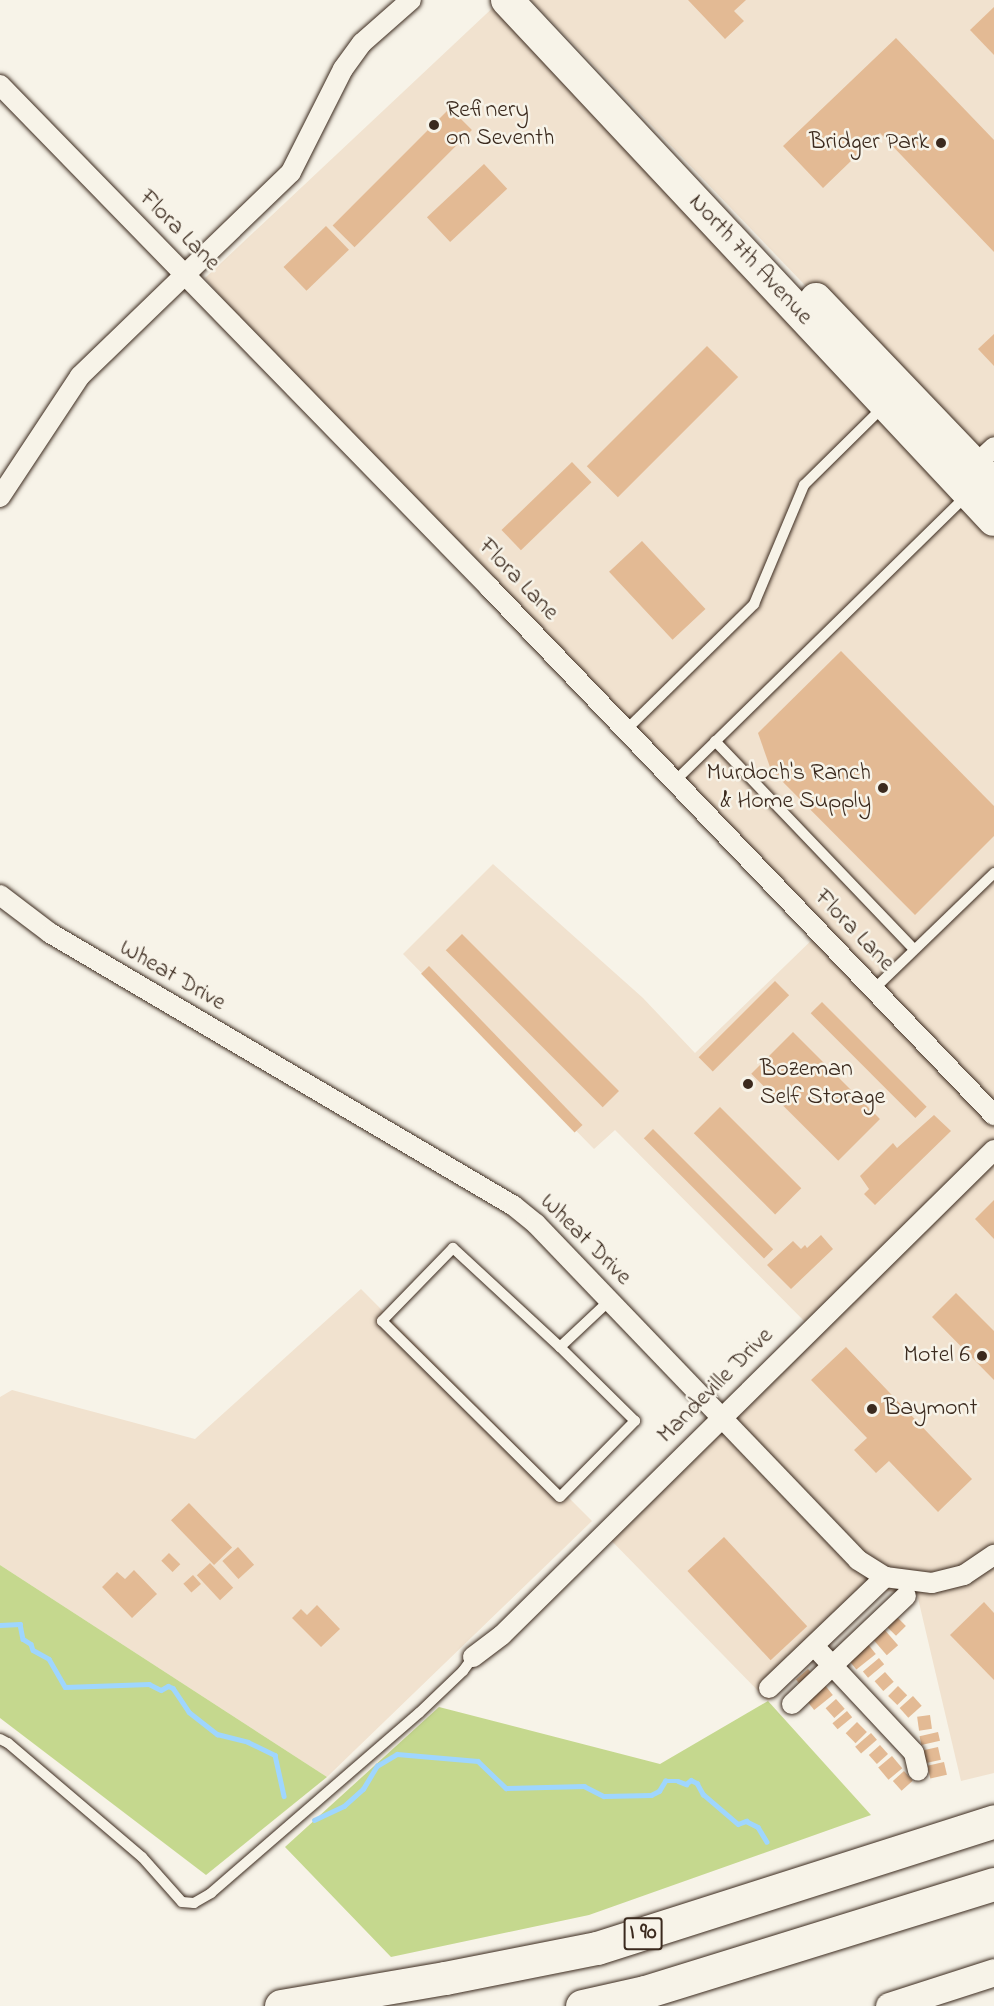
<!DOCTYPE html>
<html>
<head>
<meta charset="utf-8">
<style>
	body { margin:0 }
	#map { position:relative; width:994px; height:2006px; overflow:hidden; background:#f7f3e8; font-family:"Indie Flower",sans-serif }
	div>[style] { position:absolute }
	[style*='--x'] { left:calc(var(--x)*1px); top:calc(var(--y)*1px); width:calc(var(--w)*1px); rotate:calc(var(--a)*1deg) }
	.built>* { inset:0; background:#f1e2cf }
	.green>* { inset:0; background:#c5d88e }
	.stream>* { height:4.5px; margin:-2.25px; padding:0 2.25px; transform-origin:2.25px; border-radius:2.25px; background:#9fd6fe }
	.building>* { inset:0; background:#e3ba94; transform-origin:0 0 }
	.roads { filter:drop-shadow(0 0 2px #3b2a1e) drop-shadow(0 0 2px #3b2a1e) }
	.lane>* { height:10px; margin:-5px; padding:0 5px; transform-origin:5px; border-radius:5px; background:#f7f3e8 }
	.street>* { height:20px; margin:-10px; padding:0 10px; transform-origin:10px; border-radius:10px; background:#f7f3e8 }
	.secondary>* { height:27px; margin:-13.5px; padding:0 13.5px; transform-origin:13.5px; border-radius:13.5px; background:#f7f3e8 }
	.primary>* { height:32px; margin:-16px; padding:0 16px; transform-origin:16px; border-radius:16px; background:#f7f3e8 }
	.highway>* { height:33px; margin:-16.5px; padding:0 16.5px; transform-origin:16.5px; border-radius:16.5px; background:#f7f3e8 }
	.dots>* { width:16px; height:16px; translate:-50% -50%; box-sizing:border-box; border:3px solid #f7f3e8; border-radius:50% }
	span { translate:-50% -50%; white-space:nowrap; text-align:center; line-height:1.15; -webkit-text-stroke:5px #f7f3e8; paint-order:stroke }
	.shield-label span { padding:2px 4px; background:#f7f3e8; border:2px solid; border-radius:4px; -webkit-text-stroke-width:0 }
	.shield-label { font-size:22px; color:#3b2a1e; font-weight:700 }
	.poi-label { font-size:24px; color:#3b2a1e }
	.left { translate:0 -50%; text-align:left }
	.right { translate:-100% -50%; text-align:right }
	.street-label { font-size:24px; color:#3b2a1e }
</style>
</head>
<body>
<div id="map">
	<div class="built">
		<i style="clip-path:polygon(501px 0,994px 519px,994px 1773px,961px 1781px,917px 1594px,885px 1591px,768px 1701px,604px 1533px,811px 1328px,615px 1130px,594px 1149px,403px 954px,493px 864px,643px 998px,695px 1053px,819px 933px,245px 325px,205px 278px)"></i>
		<i style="clip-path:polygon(531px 0,994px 0,994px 482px)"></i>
		<i style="clip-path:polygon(361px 1289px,592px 1521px,327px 1777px,0 1565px,0 1397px,12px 1390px,195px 1439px)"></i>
	</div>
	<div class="green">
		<i style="clip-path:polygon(0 1565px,327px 1777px,206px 1875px,0 1718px)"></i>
		<i style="clip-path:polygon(768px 1701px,871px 1815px,589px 1915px,391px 1957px,285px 1847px,439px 1707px,660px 1764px)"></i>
	</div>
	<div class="stream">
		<i style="--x:0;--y:1625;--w:20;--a:-3"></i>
		<i style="--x:20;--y:1624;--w:15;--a:79"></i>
		<i style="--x:23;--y:1639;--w:9;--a:32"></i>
		<i style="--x:31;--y:1644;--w:6;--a:72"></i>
		<i style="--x:33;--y:1650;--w:18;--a:29"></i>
		<i style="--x:49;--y:1659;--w:32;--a:60"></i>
		<i style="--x:65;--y:1687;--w:84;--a:-2"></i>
		<i style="--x:149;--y:1684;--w:13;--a:27"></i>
		<i style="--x:161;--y:1690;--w:8;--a:-30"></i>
		<i style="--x:168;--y:1686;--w:5;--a:22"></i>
		<i style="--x:173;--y:1688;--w:29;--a:56"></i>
		<i style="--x:189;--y:1712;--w:36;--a:38"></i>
		<i style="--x:217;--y:1734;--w:32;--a:14"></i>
		<i style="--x:248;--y:1742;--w:30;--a:26"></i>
		<i style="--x:275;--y:1755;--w:42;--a:77.6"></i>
		<i style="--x:314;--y:1820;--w:33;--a:-25"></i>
		<i style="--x:344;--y:1806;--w:25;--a:-42"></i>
		<i style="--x:363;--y:1789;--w:27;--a:-59"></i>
		<i style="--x:377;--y:1766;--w:23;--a:-31"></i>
		<i style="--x:397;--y:1754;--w:81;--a:4.9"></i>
		<i style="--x:478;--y:1761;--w:39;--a:44"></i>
		<i style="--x:506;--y:1788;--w:78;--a:-1.5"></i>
		<i style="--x:584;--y:1786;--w:22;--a:27"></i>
		<i style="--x:604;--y:1796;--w:47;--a:-1.2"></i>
		<i style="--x:651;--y:1795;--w:9;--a:-27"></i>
		<i style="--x:659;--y:1791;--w:12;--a:-59"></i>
		<i style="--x:665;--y:1781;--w:13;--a:0"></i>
		<i style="--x:678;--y:1781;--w:9;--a:21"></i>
		<i style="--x:686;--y:1784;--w:6;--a:-39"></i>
		<i style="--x:691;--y:1780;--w:7;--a:27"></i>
		<i style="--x:697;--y:1783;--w:13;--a:61"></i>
		<i style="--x:703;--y:1794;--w:46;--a:40.6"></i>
		<i style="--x:738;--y:1824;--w:9;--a:-21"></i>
		<i style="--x:746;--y:1821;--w:13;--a:27"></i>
		<i style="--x:758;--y:1827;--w:17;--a:59"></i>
	</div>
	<div class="building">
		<i style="clip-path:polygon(688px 0,746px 0,734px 11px,744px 21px,725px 39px)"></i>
		<i style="clip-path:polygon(994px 7px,994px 55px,970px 30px)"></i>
		<i style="clip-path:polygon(896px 38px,994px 140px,994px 252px,880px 133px,823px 188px,783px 146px)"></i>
		<i style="left:450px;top:108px;width:31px;height:166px;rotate:45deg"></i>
		<i style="left:484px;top:164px;width:34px;height:78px;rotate:47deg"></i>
		<i style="left:326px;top:226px;width:33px;height:59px;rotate:46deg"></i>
		<i style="clip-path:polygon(994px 334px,994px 366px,978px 349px)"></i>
		<i style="left:707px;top:346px;width:44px;height:170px;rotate:45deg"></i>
		<i style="left:572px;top:462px;width:28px;height:98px;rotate:46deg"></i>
		<i style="left:642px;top:541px;width:93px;height:45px;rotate:47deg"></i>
		<i style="clip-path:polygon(841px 651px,994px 806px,994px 836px,915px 915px,771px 770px,758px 733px)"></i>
		<i style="left:462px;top:934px;width:222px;height:23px;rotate:45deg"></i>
		<i style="left:429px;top:966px;width:221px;height:11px;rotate:46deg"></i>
		<i style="left:775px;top:981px;width:20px;height:108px;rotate:45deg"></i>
		<i style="left:822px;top:1002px;width:148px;height:16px;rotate:45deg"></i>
		<i style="left:793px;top:1032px;width:123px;height:59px;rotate:45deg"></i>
		<i style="left:720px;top:1107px;width:115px;height:37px;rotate:45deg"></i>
		<i style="clip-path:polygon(934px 1115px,951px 1131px,875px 1205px,864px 1194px,869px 1189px,860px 1176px,893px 1143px,897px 1148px)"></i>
		<i style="left:653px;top:1129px;width:170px;height:13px;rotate:45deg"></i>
		<i style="clip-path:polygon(994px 1200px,994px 1239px,975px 1219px)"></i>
		<i style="clip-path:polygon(821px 1235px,833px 1249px,791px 1289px,767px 1265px,793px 1241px,801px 1249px,805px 1245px,807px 1248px)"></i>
		<i style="clip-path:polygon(956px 1293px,994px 1331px,994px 1380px,932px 1317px)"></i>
		<i style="clip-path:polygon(846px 1347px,972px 1479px,938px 1512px,889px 1461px,876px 1473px,854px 1450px,867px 1438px,811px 1380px)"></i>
		<i style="left:189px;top:1503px;width:62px;height:25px;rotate:46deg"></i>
		<i style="left:724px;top:1537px;width:122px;height:50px;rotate:47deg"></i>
		<i style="left:238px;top:1547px;width:24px;height:21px;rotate:48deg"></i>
		<i style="left:169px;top:1553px;width:16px;height:11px;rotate:45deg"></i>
		<i style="left:210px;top:1563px;width:34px;height:18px;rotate:47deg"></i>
		<i style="clip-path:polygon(134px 1570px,157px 1594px,132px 1618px,102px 1587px,117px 1572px,125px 1579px)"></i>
		<i style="left:193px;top:1575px;width:12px;height:13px;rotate:48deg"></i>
		<i style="clip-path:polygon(984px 1602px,994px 1613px,994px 1680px,950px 1635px)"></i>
		<i style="clip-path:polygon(317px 1605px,340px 1629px,321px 1647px,292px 1618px,301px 1609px,307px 1615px)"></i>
		<i style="left:896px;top:1616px;width:14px;height:14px;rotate:45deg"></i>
		<i style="left:883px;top:1628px;width:23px;height:15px;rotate:49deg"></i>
		<i style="left:867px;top:1643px;width:14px;height:25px;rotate:51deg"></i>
		<i style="left:879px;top:1658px;width:8px;height:21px;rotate:50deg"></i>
		<i style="left:808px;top:1669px;width:11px;height:16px;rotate:49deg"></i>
		<i style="left:885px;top:1672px;width:13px;height:14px;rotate:48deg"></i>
		<i style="left:824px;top:1684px;width:14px;height:24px;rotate:51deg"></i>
		<i style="left:898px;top:1686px;width:13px;height:14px;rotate:45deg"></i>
		<i style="left:913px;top:1696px;width:13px;height:18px;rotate:48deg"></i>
		<i style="left:836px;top:1699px;width:13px;height:14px;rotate:48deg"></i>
		<i style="left:847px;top:1711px;width:8px;height:19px;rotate:50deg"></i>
		<i style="left:930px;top:1715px;width:14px;height:13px;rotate:82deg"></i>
		<i style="left:857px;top:1722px;width:14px;height:16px;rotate:45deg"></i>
		<i style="left:938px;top:1732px;width:9px;height:19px;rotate:77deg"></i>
		<i style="left:871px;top:1733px;width:9px;height:21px;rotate:49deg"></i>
		<i style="left:880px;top:1745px;width:12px;height:15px;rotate:48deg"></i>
		<i style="left:938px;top:1747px;width:13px;height:16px;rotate:77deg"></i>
		<i style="left:892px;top:1756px;width:16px;height:18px;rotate:50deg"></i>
		<i style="left:944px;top:1762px;width:13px;height:17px;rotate:77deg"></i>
		<i style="left:904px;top:1771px;width:13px;height:15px;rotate:48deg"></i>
	</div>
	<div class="roads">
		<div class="lane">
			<i style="--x:626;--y:730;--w:180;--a:-44.5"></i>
			<i style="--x:754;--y:604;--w:129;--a:-67.2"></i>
			<i style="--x:804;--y:485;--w:111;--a:-44.6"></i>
			<i style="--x:715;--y:741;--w:288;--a:46.3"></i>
			<i style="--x:675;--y:781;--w:407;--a:-44.4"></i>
			<i style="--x:874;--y:989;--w:167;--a:-44"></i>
			<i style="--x:560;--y:1347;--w:146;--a:-137.2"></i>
			<i style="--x:453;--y:1248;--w:102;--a:134.2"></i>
			<i style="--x:382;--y:1321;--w:250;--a:44.7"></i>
			<i style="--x:560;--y:1497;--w:107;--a:-45.4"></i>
			<i style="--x:635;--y:1421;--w:105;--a:-135.4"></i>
			<i style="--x:560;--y:1347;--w:69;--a:-43.2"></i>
			<i style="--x:0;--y:1739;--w:9;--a:27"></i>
			<i style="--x:8;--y:1743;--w:176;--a:40.4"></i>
			<i style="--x:142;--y:1857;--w:60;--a:48.4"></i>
			<i style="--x:182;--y:1902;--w:12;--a:5"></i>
			<i style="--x:194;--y:1903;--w:20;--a:-30"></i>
			<i style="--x:211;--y:1893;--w:275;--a:-40.9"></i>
			<i style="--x:419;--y:1713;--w:61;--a:-43.7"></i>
			<i style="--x:463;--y:1671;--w:17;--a:-54"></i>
		</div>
		<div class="street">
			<i style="--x:0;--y:85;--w:701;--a:45.75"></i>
			<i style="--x:489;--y:587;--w:731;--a:46.28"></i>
			<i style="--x:975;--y:465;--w:26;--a:-43"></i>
			<i style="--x:0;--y:497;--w:145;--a:-56.5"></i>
			<i style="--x:80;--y:376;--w:293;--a:-44"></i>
			<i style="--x:291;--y:172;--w:115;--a:-63.2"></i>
			<i style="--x:343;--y:69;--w:32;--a:-54"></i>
			<i style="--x:362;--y:43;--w:65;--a:-41.3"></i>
			<i style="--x:0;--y:895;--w:63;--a:37.2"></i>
			<i style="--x:50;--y:933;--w:538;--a:30.47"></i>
			<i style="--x:514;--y:1206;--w:28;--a:39"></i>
			<i style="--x:536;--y:1224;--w:465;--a:46.2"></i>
			<i style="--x:858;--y:1560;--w:32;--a:32"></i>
			<i style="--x:885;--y:1577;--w:47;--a:7.3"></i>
			<i style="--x:932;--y:1583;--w:33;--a:-14"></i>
			<i style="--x:964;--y:1575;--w:36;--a:-34"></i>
			<i style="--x:814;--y:1646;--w:146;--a:46.9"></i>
			<i style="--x:914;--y:1753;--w:18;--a:77"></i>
			<i style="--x:473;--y:1657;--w:36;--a:-37"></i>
			<i style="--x:502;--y:1635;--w:691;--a:-44.59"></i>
			<i style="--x:769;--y:1688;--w:161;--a:-43.7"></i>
			<i style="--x:792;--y:1704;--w:157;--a:-43.5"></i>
		</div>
		<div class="secondary">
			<i style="--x:889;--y:2006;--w:110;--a:-17.9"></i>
		</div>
		<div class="primary">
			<i style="--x:507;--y:0;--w:712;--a:46.88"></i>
			<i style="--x:816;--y:299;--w:257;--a:46.3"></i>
		</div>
		<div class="highway">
			<i style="--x:281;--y:2006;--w:166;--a:-9.7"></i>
			<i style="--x:445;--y:1978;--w:155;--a:-11.2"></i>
			<i style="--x:597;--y:1948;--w:417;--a:-17.7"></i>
			<i style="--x:582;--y:2006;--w:65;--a:-12.5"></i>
			<i style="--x:645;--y:1992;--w:365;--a:-17.2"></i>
		</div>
	</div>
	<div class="dots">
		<i style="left:434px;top:125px;background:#3b2a1e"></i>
		<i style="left:941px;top:143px;background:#3b2a1e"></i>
		<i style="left:883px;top:788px;background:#3b2a1e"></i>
		<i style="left:748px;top:1084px;background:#3b2a1e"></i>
		<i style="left:982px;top:1356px;background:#3b2a1e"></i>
		<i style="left:872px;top:1409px;background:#3b2a1e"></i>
	</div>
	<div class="shield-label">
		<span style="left:643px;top:1934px">I 90</span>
	</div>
	<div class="poi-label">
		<span class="left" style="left:446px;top:125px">Refinery<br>on Seventh</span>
		<span class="right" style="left:929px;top:143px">Bridger Park</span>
		<span class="right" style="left:871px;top:788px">Murdoch's Ranch<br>&amp; Home Supply</span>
		<span class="left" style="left:760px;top:1084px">Bozeman<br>Self Storage</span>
		<span class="right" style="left:970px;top:1356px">Motel 6</span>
		<span class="left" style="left:884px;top:1409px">Baymont</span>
	</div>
	<div class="street-label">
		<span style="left:179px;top:231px;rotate:45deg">Flora Lane</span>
		<span style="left:750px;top:260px;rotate:47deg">North 7th Avenue</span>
		<span style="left:518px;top:580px;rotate:46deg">Flora Lane</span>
		<span style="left:854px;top:931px;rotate:46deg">Flora Lane</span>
		<span style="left:172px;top:976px;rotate:30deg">Wheat Drive</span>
		<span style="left:585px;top:1240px;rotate:45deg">Wheat Drive</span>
		<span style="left:716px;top:1386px;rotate:-45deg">Mandeville Drive</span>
	</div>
</div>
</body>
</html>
